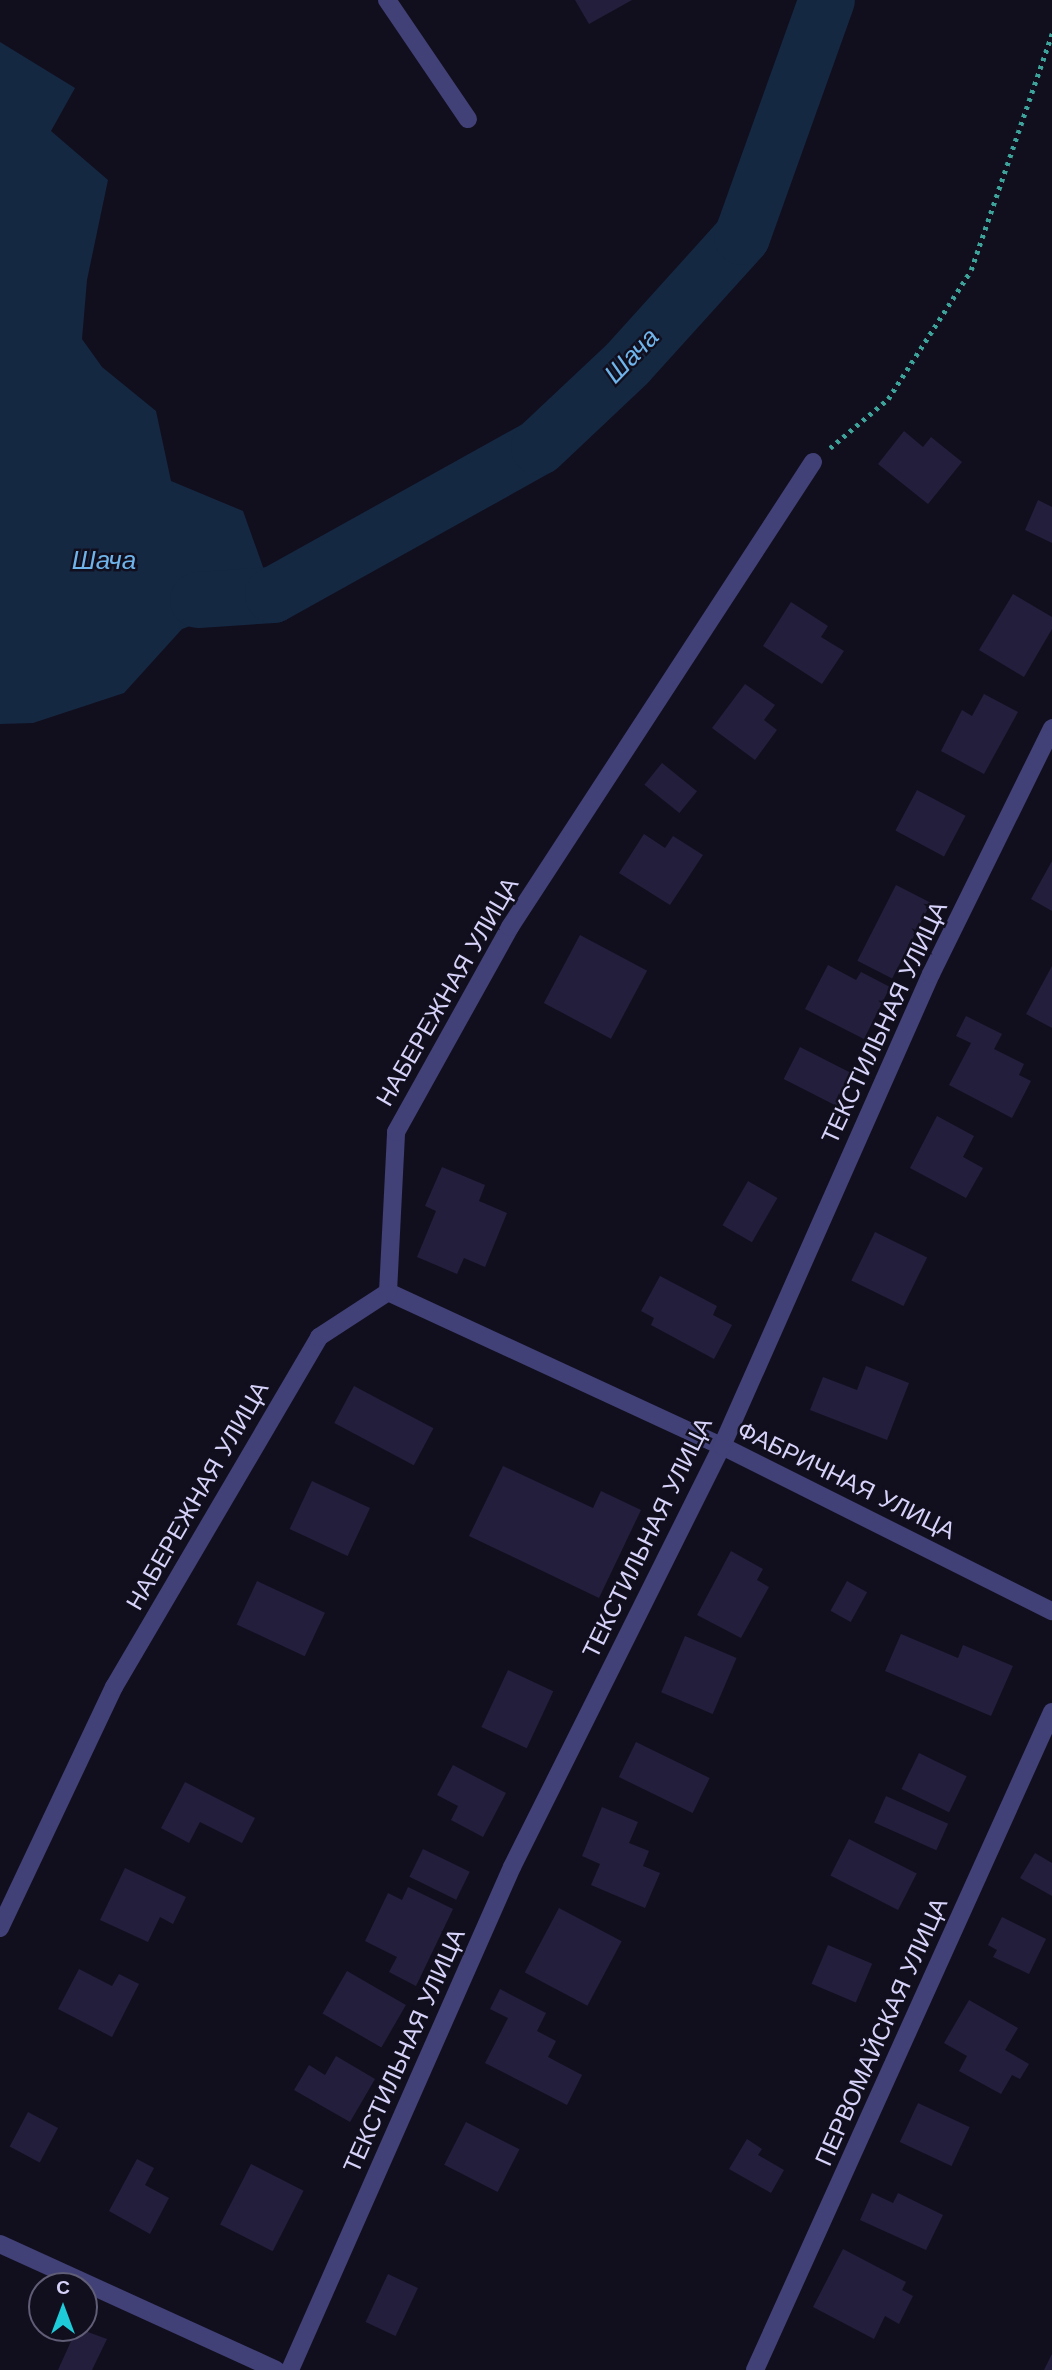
<!DOCTYPE html>
<html>
<head>
<meta charset="utf-8">
<style>
	body { margin:0 }
	#map { position:relative; width:1052px; height:2370px; overflow:hidden; background:#110f1e; font-family:"Work Sans",sans-serif }
	div>[style] { position:absolute }
	[style*='--x'] { left:calc(var(--x)*1px); top:calc(var(--y)*1px); width:calc(var(--w)*1px); rotate:calc(var(--a)*1deg) }
	.water>* { inset:0; background:#152842 }
	.river>* { height:56px; margin:-28px; padding:0 28px; transform-origin:28px; border-radius:28px; background:#152842 }
	.building>* { inset:0; background:#231e3c; transform-origin:0 0 }
	.path>* { height:4.5px; margin-top:-2.25px; transform-origin:0; background:repeating-linear-gradient(90deg,#3da29a 0 3.5px,transparent 0 8.5px) }
	.lane>* { height:18px; margin:-9px; padding:0 9px; transform-origin:9px; border-radius:9px; background:#414077 }
	.street>* { height:18px; margin:-9px; padding:0 9px; transform-origin:9px; border-radius:9px; background:#414077 }
	span { translate:-50% -50%; white-space:nowrap; text-align:center; line-height:1.15; -webkit-text-stroke:5px #110f1e; paint-order:stroke }
	.street-label { font-size:24px; color:#d6d2f9 }
	.water-label { font-size:26px; color:#6eb4eb; font-style:italic }
	.north { position:absolute; left:28px; top:2272px; width:70px; height:70px; box-sizing:border-box; background:#110f1e; border:2px solid #605d76; border-radius:50%; rotate:0deg; font-size:19px; font-weight:700; line-height:28px; text-align:center; color:#d6d2f9 }
	.north::after { content:''; display:block; margin:auto; width:24px; height:32px; background:#1ecbd9; clip-path:polygon(50% 0,100% 100%,50% 72%,0 100%) }
</style>
</head>
<body>
<div id="map">
	<div class="water">
		<i style="clip-path:polygon(0 42px,75px 88px,51px 131px,108px 180px,87px 280px,82px 339px,102px 367px,156px 411px,171px 481px,243px 511px,273px 595px,182px 629px,124px 693px,33px 723px,0 724px)"></i>
	</div>
	<div class="river">
		<i style="--x:198;--y:600;--w:75;--a:-3.8"></i>
		<i style="--x:273;--y:595;--w:304;--a:-29.1"></i>
		<i style="--x:539;--y:447;--w:122;--a:-43.3"></i>
		<i style="--x:628;--y:363;--w:170;--a:-47.9"></i>
		<i style="--x:742;--y:237;--w:252;--a:-70.3"></i>
	</div>
	<div class="building">
		<i style="clip-path:polygon(575px 0,632px 0,589px 24px)"></i>
		<i style="clip-path:polygon(904px 431px,923px 447px,931px 437px,962px 462px,928px 504px,878px 464px)"></i>
		<i style="clip-path:polygon(1038px 500px,1052px 507px,1052px 543px,1025px 530px)"></i>
		<i style="clip-path:polygon(1013px 594px,1052px 617px,1052px 629px,1024px 677px,979px 650px)"></i>
		<i style="clip-path:polygon(791px 602px,828px 626px,821px 637px,844px 651px,822px 684px,763px 646px)"></i>
		<i style="clip-path:polygon(745px 684px,775px 705px,764px 720px,777px 730px,755px 760px,712px 728px)"></i>
		<i style="clip-path:polygon(984px 694px,1018px 712px,984px 774px,941px 751px,962px 710px,972px 716px)"></i>
		<i style="left:662px;top:763px;width:45px;height:28px;rotate:39deg"></i>
		<i style="left:917px;top:790px;width:55px;height:46px;rotate:28deg"></i>
		<i style="clip-path:polygon(644px 834px,665px 848px,673px 836px,703px 855px,670px 905px,619px 873px)"></i>
		<i style="clip-path:polygon(1052px 861px,1052px 911px,1031px 899px)"></i>
		<i style="left:896px;top:885px;width:39px;height:85px;rotate:27deg"></i>
		<i style="left:580px;top:935px;width:76px;height:77px;rotate:28deg"></i>
		<i style="clip-path:polygon(828px 965px,856px 980px,861px 972px,890px 987px,864px 1039px,805px 1009px)"></i>
		<i style="clip-path:polygon(1052px 966px,1052px 1028px,1026px 1014px)"></i>
		<i style="clip-path:polygon(966px 1016px,1002px 1034px,994px 1049px,1024px 1064px,1019px 1075px,1031px 1081px,1012px 1118px,949px 1085px,971px 1043px,956px 1036px)"></i>
		<i style="left:800px;top:1047px;width:59px;height:36px;rotate:27deg"></i>
		<i style="clip-path:polygon(937px 1116px,974px 1136px,963px 1157px,983px 1168px,966px 1198px,910px 1168px)"></i>
		<i style="clip-path:polygon(442px 1167px,485px 1185px,479px 1201px,507px 1213px,485px 1267px,464px 1258px,457px 1274px,417px 1257px,436px 1211px,425px 1206px)"></i>
		<i style="left:748px;top:1181px;width:34px;height:51px;rotate:30deg"></i>
		<i style="left:875px;top:1232px;width:58px;height:54px;rotate:26deg"></i>
		<i style="clip-path:polygon(660px 1276px,717px 1306px,713px 1315px,732px 1325px,714px 1359px,651px 1325px,654px 1318px,641px 1311px)"></i>
		<i style="clip-path:polygon(866px 1366px,909px 1383px,887px 1440px,810px 1410px,823px 1377px,857px 1390px)"></i>
		<i style="left:354px;top:1386px;width:90px;height:42px;rotate:28deg"></i>
		<i style="clip-path:polygon(503px 1466px,593px 1508px,601px 1491px,641px 1510px,599px 1598px,469px 1536px)"></i>
		<i style="left:312px;top:1481px;width:64px;height:53px;rotate:25deg"></i>
		<i style="clip-path:polygon(731px 1551px,763px 1569px,757px 1580px,769px 1587px,741px 1638px,697px 1615px)"></i>
		<i style="left:257px;top:1581px;width:75px;height:48px;rotate:25deg"></i>
		<i style="left:847px;top:1581px;width:23px;height:34px;rotate:29deg"></i>
		<i style="clip-path:polygon(901px 1634px,958px 1658px,963px 1645px,1013px 1666px,991px 1716px,885px 1671px)"></i>
		<i style="left:685px;top:1636px;width:56px;height:61px;rotate:23deg"></i>
		<i style="left:508px;top:1670px;width:50px;height:63px;rotate:25deg"></i>
		<i style="left:636px;top:1742px;width:82px;height:39px;rotate:26deg"></i>
		<i style="left:919px;top:1753px;width:53px;height:40px;rotate:26deg"></i>
		<i style="clip-path:polygon(453px 1765px,506px 1793px,483px 1837px,451px 1820px,458px 1806px,437px 1795px)"></i>
		<i style="clip-path:polygon(185px 1782px,255px 1818px,242px 1843px,200px 1822px,189px 1843px,161px 1828px)"></i>
		<i style="left:886px;top:1796px;width:68px;height:29px;rotate:24deg"></i>
		<i style="clip-path:polygon(602px 1807px,638px 1822px,629px 1843px,649px 1851px,643px 1866px,660px 1873px,645px 1908px,591px 1885px,600px 1864px,582px 1856px)"></i>
		<i style="left:849px;top:1839px;width:76px;height:41px;rotate:27deg"></i>
		<i style="left:423px;top:1849px;width:52px;height:31px;rotate:26deg"></i>
		<i style="clip-path:polygon(1035px 1853px,1052px 1863px,1052px 1896px,1020px 1878px)"></i>
		<i style="clip-path:polygon(125px 1868px,186px 1897px,173px 1924px,160px 1917px,148px 1942px,100px 1920px)"></i>
		<i style="clip-path:polygon(408px 1887px,453px 1909px,416px 1986px,389px 1972px,397px 1957px,365px 1941px,388px 1893px,402px 1900px)"></i>
		<i style="left:559px;top:1908px;width:71px;height:73px;rotate:28deg"></i>
		<i style="clip-path:polygon(1002px 1917px,1046px 1939px,1029px 1974px,993px 1957px,997px 1950px,988px 1945px)"></i>
		<i style="left:828px;top:1945px;width:48px;height:42px;rotate:23deg"></i>
		<i style="clip-path:polygon(79px 1969px,112px 1986px,119px 1974px,139px 1984px,112px 2037px,58px 2009px)"></i>
		<i style="left:347px;top:1971px;width:68px;height:49px;rotate:30deg"></i>
		<i style="clip-path:polygon(500px 1989px,546px 2013px,537px 2031px,556px 2041px,548px 2057px,582px 2075px,567px 2105px,485px 2063px,508px 2018px,490px 2009px)"></i>
		<i style="clip-path:polygon(969px 2000px,1018px 2028px,1005px 2050px,1029px 2064px,1020px 2079px,1012px 2075px,1001px 2094px,959px 2071px,967px 2056px,944px 2043px)"></i>
		<i style="clip-path:polygon(336px 2056px,375px 2079px,350px 2122px,294px 2090px,309px 2065px,325px 2075px)"></i>
		<i style="left:918px;top:2103px;width:57px;height:43px;rotate:25deg"></i>
		<i style="left:28px;top:2112px;width:34px;height:39px;rotate:28deg"></i>
		<i style="left:466px;top:2122px;width:60px;height:48px;rotate:27deg"></i>
		<i style="clip-path:polygon(747px 2139px,762px 2149px,758px 2155px,784px 2170px,771px 2193px,729px 2169px)"></i>
		<i style="clip-path:polygon(137px 2159px,154px 2168px,145px 2185px,169px 2198px,150px 2234px,109px 2211px)"></i>
		<i style="left:251px;top:2164px;width:59px;height:68px;rotate:27deg"></i>
		<i style="clip-path:polygon(872px 2193px,893px 2203px,898px 2193px,943px 2215px,926px 2250px,860px 2220px)"></i>
		<i style="clip-path:polygon(843px 2249px,906px 2282px,902px 2290px,913px 2296px,899px 2324px,885px 2316px,874px 2339px,813px 2307px)"></i>
		<i style="left:388px;top:2274px;width:33px;height:53px;rotate:25deg"></i>
		<i style="clip-path:polygon(77px 2328px,107px 2339px,92px 2370px,58px 2370px)"></i>
		<i style="clip-path:polygon(1052px 2354px,1052px 2370px,1044px 2370px)"></i>
	</div>
	<div class="path">
		<i style="--x:830;--y:448;--w:76;--a:-40.2"></i>
		<i style="--x:888;--y:399;--w:153;--a:-57.2"></i>
		<i style="--x:971;--y:270;--w:250;--a:-71.1"></i>
	</div>
	<div class="lane">
		<i style="--x:387;--y:0;--w:144;--a:55.8"></i>
	</div>
	<div class="street">
		<i style="--x:388;--y:1292;--w:368;--a:24.8"></i>
		<i style="--x:722;--y:1446;--w:369;--a:26.6"></i>
		<i style="--x:0;--y:1928;--w:267;--a:-64.7"></i>
		<i style="--x:114;--y:1687;--w:406;--a:-59.6"></i>
		<i style="--x:319;--y:1337;--w:82;--a:-33.1"></i>
		<i style="--x:388;--y:1292;--w:160;--a:-87.1"></i>
		<i style="--x:396;--y:1132;--w:235;--a:-60.9"></i>
		<i style="--x:510;--y:927;--w:555;--a:-56.91"></i>
		<i style="--x:0;--y:2244;--w:303;--a:24.5"></i>
		<i style="--x:290;--y:2370;--w:550;--a:-66.19"></i>
		<i style="--x:512;--y:1867;--w:470;--a:-63.5"></i>
		<i style="--x:722;--y:1446;--w:516;--a:-66.12"></i>
		<i style="--x:931;--y:974;--w:274;--a:-63.8"></i>
		<i style="--x:755;--y:2370;--w:722;--a:-65.71"></i>
	</div>
	<div class="street-label">
		<span style="left:448px;top:992px;rotate:-60deg">НАБЕРЕЖНАЯ УЛИЦА</span>
		<span style="left:885px;top:1023px;rotate:-65deg">ТЕКСТИЛЬНАЯ УЛИЦА</span>
		<span style="left:846px;top:1481px;rotate:26deg">ФАБРИЧНАЯ УЛИЦА</span>
		<span style="left:198px;top:1496px;rotate:-60deg">НАБЕРЕЖНАЯ УЛИЦА</span>
		<span style="left:648px;top:1538px;rotate:-64deg">ТЕКСТИЛЬНАЯ УЛИЦА</span>
		<span style="left:882px;top:2032px;rotate:-66deg">ПЕРВОМАЙСКАЯ УЛИЦА</span>
		<span style="left:405px;top:2051px;rotate:-66deg">ТЕКСТИЛЬНАЯ УЛИЦА</span>
	</div>
	<div class="water-label">
		<span style="left:632px;top:356px;rotate:-46deg">Шача</span>
		<span style="left:104px;top:561px">Шача</span>
	</div>
	<div class="north">С</div>
</div>
</body>
</html>
